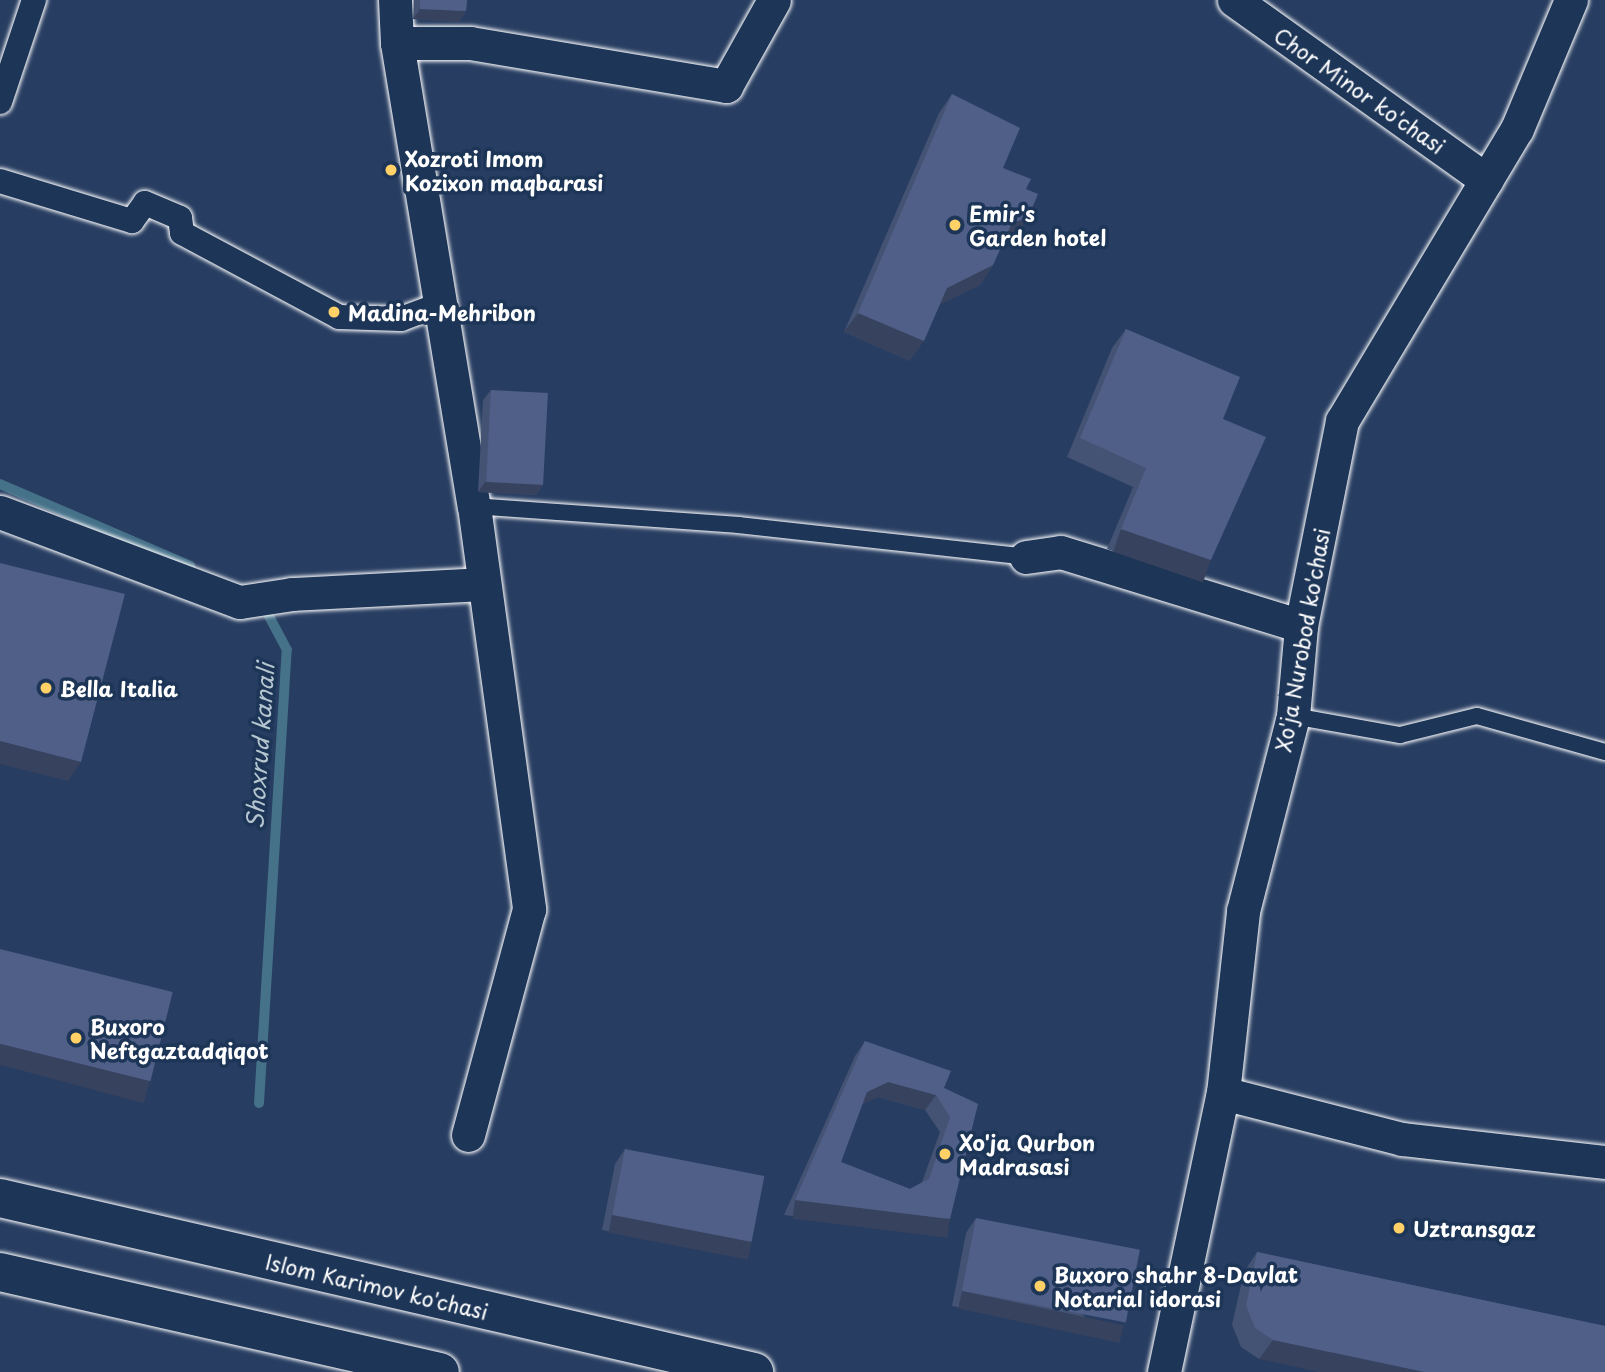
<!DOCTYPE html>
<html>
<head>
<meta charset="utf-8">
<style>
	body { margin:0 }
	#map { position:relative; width:1605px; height:1372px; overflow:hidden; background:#273d61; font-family:"Playpen Sans",sans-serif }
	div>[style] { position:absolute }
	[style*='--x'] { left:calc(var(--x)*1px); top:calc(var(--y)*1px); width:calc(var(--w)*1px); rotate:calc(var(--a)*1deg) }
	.stream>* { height:10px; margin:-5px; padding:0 5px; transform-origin:5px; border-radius:5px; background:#457189 }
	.roads { filter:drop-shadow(0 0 2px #fff) drop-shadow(0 0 2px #fff) }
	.service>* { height:16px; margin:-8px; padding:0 8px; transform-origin:8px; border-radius:8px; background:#1d3557 }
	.pedestrian>* { height:24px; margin:-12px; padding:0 12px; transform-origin:12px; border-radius:12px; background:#1d3557 }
	.minor>* { height:33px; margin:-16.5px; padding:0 16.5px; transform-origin:16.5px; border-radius:16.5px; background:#1d3557 }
	.primary>* { height:38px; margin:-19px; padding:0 19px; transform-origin:19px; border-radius:19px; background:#1d3557 }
	.wall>* { inset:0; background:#445274 }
	.shaded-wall>* { inset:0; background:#37425e; transform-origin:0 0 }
	.building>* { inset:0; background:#4f5f87; transform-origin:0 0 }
	.dots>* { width:19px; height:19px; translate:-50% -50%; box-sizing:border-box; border:4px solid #1d3557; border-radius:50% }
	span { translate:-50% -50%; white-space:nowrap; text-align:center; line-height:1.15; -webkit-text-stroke:7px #1d3557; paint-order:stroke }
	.street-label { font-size:21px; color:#fff }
	.poi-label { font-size:21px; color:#fff; font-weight:700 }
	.left { translate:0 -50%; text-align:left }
	.water-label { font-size:23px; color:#b5c6d0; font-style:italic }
</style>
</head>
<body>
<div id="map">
	<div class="stream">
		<i style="--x:0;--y:484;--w:207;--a:23.3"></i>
		<i style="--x:259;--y:1103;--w:454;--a:-86.5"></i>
		<i style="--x:287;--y:650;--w:53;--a:-118"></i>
	</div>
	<div class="roads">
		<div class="service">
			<i style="--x:474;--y:506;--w:265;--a:4.1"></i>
			<i style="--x:738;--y:525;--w:290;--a:6.3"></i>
			<i style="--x:1293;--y:716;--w:109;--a:10.1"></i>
			<i style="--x:1400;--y:735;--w:79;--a:-13.9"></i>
			<i style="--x:1477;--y:716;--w:133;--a:15.7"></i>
		</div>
		<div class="pedestrian">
			<i style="--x:0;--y:102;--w:108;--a:-71.6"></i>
			<i style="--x:0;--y:181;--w:138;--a:16.9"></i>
			<i style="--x:132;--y:221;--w:22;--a:-54"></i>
			<i style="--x:145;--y:203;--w:38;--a:23"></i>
			<i style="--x:180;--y:218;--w:15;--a:82"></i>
			<i style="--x:182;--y:233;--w:178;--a:28.1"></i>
			<i style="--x:339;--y:317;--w:62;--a:1.8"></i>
			<i style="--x:401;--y:319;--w:43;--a:-20.6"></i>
		</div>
		<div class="minor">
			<i style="--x:395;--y:0;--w:43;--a:87.3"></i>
			<i style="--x:397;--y:43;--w:469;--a:80.6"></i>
			<i style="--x:474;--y:506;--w:407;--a:82.2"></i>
			<i style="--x:529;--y:909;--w:234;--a:105.1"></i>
			<i style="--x:1234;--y:0;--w:310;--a:35.5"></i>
			<i style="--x:397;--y:43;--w:73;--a:0"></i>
			<i style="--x:470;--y:43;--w:260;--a:9.5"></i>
			<i style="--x:726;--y:86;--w:98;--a:-60.8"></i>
			<i style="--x:0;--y:512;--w:256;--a:20.6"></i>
			<i style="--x:240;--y:602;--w:53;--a:-8.7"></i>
			<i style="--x:292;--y:594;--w:190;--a:-3"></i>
			<i style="--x:1026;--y:557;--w:35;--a:-8"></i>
			<i style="--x:1061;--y:552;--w:251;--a:17.1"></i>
			<i style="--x:1223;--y:1093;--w:185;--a:14.4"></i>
			<i style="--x:1402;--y:1139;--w:204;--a:6.5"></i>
			<i style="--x:1164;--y:1372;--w:285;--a:-78.1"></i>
			<i style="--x:1223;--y:1093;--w:183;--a:-83.7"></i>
			<i style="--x:1243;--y:911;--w:201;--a:-75.6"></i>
			<i style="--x:1293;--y:716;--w:90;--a:-84.9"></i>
			<i style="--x:1301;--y:626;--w:209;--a:-78.7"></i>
			<i style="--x:1342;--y:421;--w:340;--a:-59.1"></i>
			<i style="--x:1517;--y:129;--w:140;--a:-67.3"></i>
		</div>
		<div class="primary">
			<i style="--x:0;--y:1198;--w:774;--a:12.99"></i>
			<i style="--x:0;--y:1272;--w:451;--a:12.8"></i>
		</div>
	</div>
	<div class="wall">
		<i style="clip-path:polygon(414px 0,467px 0,466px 11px,459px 22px,413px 19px)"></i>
		<i style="clip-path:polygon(952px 94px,1003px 168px,1026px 189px,1014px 237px,1004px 240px,993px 265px,980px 285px,940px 304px,910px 361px,844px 332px,939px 113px)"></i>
		<i style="clip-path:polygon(1126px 329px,1223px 419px,1211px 560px,1197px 580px,1107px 549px,1133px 487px,1067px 457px,1112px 348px)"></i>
		<i style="clip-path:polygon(491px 390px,543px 485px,536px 495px,478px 492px,483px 400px)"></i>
		<i style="clip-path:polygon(evenodd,865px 1041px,944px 1088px,978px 1104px,940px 1234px,784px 1215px,855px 1056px,865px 1041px,878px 1097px,925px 1110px,940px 1132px,922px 1182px,910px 1189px,841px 1162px,862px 1104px,878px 1097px)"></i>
		<i style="clip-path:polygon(625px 1149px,751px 1242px,741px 1257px,602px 1230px,615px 1164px)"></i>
		<i style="clip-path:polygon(976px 1218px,1112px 1341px,952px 1306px,966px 1233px)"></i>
		<i style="clip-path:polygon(1257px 1252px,1605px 1326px,1259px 1359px,1241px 1347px,1232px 1325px,1244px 1272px)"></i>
	</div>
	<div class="shaded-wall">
		<i style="clip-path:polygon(420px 9px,466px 11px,459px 22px,413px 19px)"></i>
		<i style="clip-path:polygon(1028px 218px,1014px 237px,998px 242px,1012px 223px)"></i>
		<i style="clip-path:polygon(993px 265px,980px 285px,934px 307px,947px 288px)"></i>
		<i style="clip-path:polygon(858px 313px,924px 341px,910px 361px,844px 332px)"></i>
		<i style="clip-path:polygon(485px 482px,543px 485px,536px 495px,478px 492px)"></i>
		<i style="left:1121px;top:529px;width:95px;height:24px;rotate:19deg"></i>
		<i style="clip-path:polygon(0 741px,81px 762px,68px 781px,0 764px)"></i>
		<i style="left:0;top:1041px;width:155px;height:23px;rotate:15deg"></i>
		<i style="clip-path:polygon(888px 1082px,936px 1095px,925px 1110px,878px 1097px,856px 1107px,867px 1092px)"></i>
		<i style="left:795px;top:1200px;width:156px;height:19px;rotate:7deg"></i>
		<i style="left:612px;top:1215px;width:142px;height:18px;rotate:11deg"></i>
		<i style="left:962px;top:1291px;width:165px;height:18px;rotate:12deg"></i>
		<i style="clip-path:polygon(1273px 1340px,1424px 1372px,1319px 1372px,1259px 1359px)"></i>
	</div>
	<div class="building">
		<i style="clip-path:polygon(420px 0,467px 0,466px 11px,420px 9px)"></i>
		<i style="clip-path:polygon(952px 94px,1020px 128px,1003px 168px,1031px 179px,1026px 189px,1038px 194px,1028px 218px,1012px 223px,993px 265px,947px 288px,924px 341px,858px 313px)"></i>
		<i style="clip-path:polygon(1126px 329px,1240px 377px,1223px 419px,1266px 437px,1211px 560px,1121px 529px,1146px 468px,1080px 438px)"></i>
		<i style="left:491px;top:390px;width:57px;height:92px;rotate:3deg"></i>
		<i style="clip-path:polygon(0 563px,125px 594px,81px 762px,0 741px)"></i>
		<i style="left:0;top:949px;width:178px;height:92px;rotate:14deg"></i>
		<i style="clip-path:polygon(evenodd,865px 1041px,951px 1071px,944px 1088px,978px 1104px,950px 1219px,795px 1200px,865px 1041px,888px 1082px,936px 1095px,950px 1117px,929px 1179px,910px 1189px,841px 1162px,867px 1092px,888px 1082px)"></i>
		<i style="left:625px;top:1149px;width:142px;height:67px;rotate:11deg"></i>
		<i style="left:976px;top:1218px;width:167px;height:74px;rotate:11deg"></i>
		<i style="clip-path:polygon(1257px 1252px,1605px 1326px,1605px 1372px,1424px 1372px,1273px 1340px,1255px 1328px,1246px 1306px)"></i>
	</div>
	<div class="dots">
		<i style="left:391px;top:170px;background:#ffd166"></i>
		<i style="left:955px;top:225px;background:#ffd166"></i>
		<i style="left:334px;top:312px;background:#ffd166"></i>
		<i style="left:46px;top:688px;background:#ffd166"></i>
		<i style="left:76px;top:1038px;background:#ffd166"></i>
		<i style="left:945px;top:1154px;background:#ffd166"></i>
		<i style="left:1399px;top:1228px;background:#ffd166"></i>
		<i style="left:1040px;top:1286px;background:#ffd166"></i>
	</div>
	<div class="street-label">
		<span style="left:1360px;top:90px;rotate:35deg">Chor Minor ko'chasi</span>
		<span style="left:1302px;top:640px;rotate:-80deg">Xo'ja Nurobod ko'chasi</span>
		<span style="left:377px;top:1286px;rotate:13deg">Islom Karimov ko'chasi</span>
	</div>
	<div class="poi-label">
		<span class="left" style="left:405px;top:170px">Xozroti Imom<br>Kozixon maqbarasi</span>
		<span class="left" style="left:969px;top:225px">Emir's<br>Garden hotel</span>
		<span class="left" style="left:348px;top:312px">Madina-Mehribon</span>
		<span class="left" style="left:60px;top:688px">Bella Italia</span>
		<span class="left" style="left:90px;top:1038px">Buxoro<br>Neftgaztadqiqot</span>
		<span class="left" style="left:959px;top:1154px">Xo'ja Qurbon<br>Madrasasi</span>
		<span class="left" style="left:1413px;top:1228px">Uztransgaz</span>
		<span class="left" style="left:1054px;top:1286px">Buxoro shahr 8-Davlat<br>Notarial idorasi</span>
	</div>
	<div class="water-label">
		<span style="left:260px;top:746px;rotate:-86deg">Shoxrud kanali</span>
	</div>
</div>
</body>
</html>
